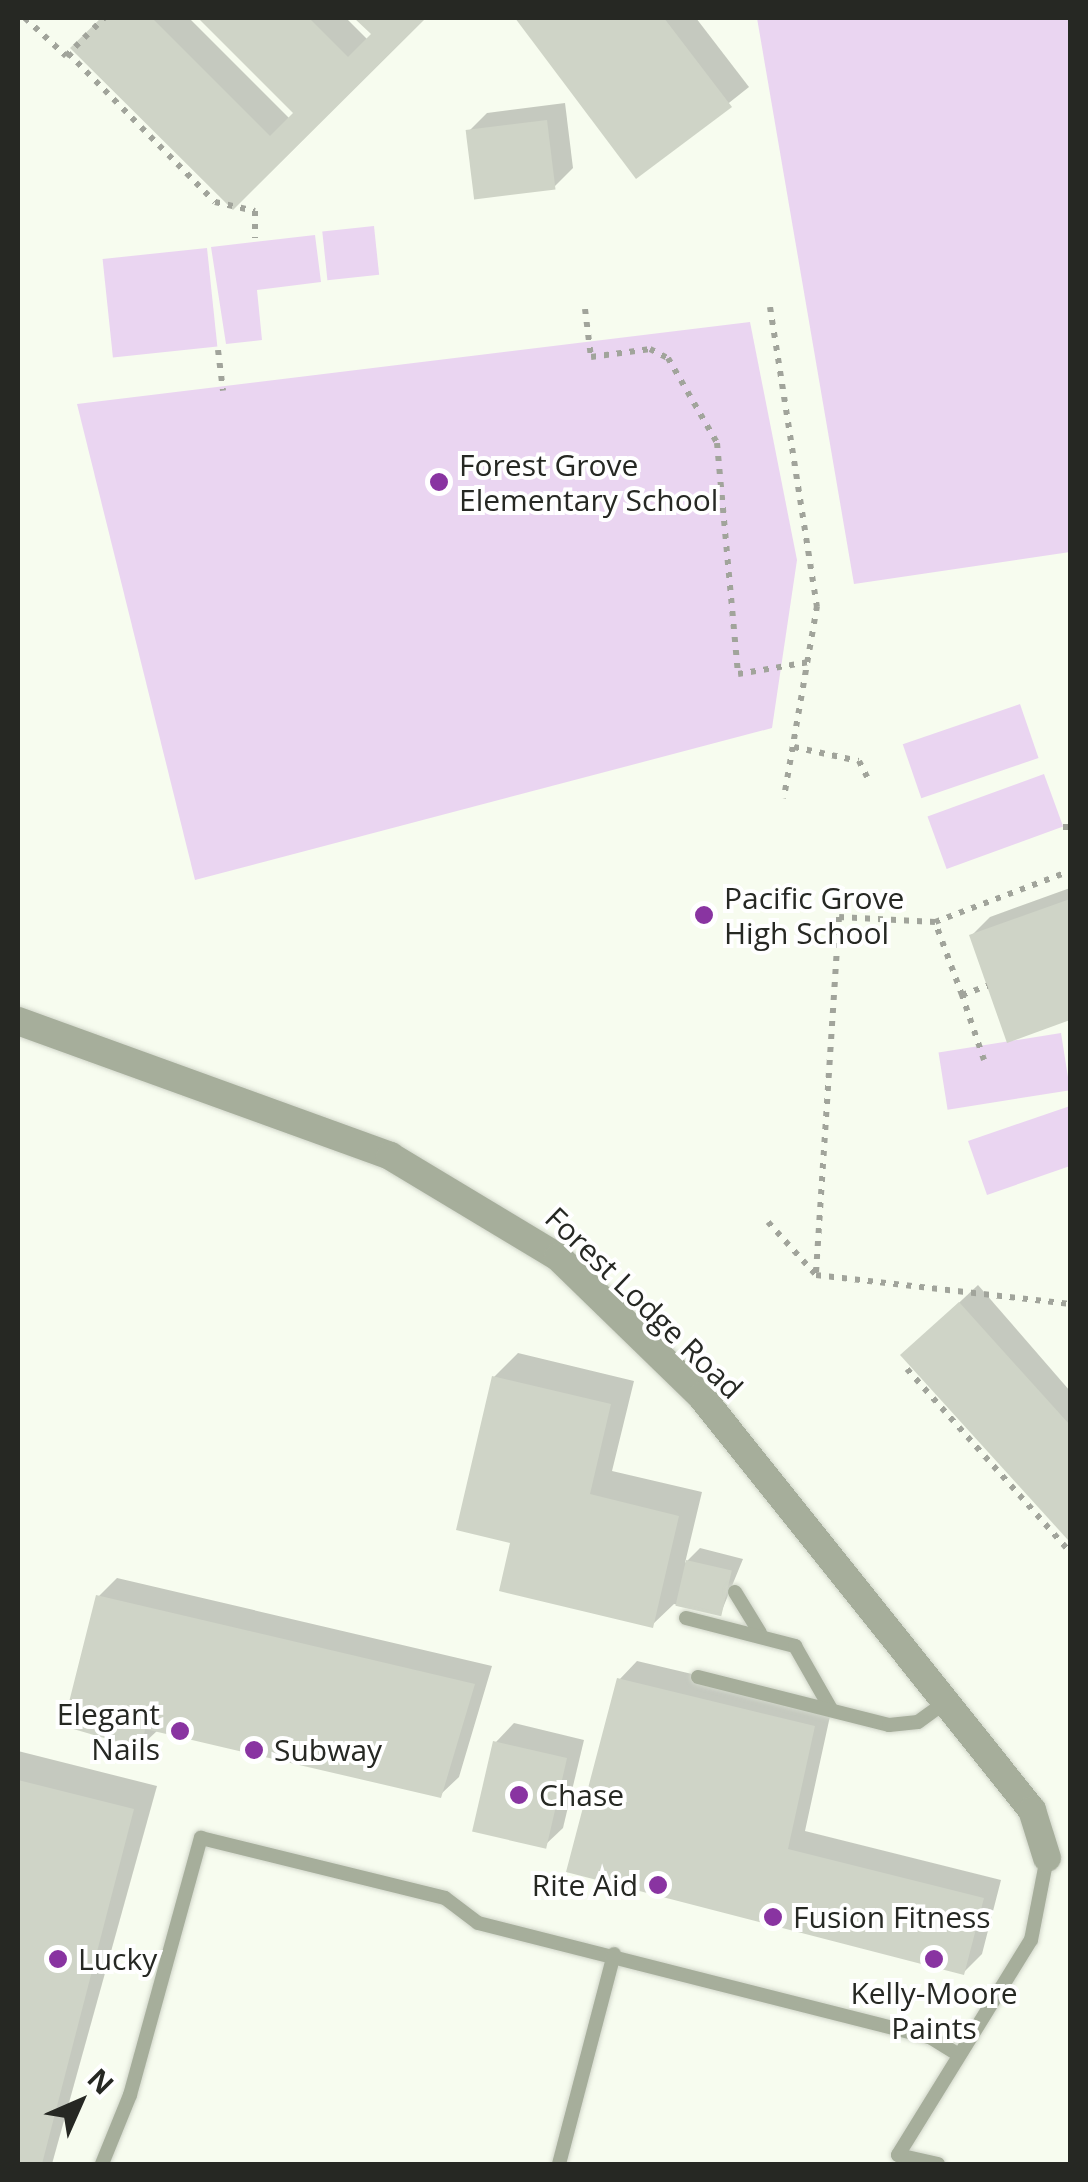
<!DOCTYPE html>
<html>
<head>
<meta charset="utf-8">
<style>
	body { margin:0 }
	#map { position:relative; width:1088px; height:2182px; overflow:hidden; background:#f7fcef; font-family:"Open Sans",sans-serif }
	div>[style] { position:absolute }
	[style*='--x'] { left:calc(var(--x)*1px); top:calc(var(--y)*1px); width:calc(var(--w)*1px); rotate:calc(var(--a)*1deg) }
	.green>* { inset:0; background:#ead5f1; transform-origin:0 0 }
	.shadow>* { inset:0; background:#0003 }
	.building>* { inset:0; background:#cfd4c7; transform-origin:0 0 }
	.path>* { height:6px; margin-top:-3px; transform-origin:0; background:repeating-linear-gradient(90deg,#a1a49b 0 5px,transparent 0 13px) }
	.roads { filter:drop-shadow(0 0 2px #d1d6ca) drop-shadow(0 0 2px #d1d6ca) }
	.service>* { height:14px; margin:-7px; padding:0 7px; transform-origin:7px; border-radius:7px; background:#a6ae9b }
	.minor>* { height:28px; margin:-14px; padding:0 14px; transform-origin:14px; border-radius:14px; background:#a6ae9b }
	.dots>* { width:28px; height:28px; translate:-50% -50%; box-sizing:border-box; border:5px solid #fff; border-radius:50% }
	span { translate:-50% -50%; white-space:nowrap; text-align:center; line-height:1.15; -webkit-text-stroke:8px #fff; paint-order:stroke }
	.poi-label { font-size:30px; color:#262823 }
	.left { translate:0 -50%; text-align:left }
	.right { translate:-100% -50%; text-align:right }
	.street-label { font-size:30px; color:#262823 }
	.frame { position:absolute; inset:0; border:20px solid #262823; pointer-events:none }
	.north { position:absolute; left:30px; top:2052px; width:100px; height:100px; -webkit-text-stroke:8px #fff; paint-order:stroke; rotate:45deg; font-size:28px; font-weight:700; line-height:40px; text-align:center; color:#262823 }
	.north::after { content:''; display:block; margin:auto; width:35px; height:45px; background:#262823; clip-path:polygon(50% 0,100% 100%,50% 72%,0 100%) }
</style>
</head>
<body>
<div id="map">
	<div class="green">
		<i style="clip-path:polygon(757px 18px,1070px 18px,1070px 552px,854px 584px)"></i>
		<i style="left:374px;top:226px;width:49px;height:52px;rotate:84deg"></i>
		<i style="clip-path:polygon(315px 235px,321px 282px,257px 290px,262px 340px,226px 344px,211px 247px)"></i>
		<i style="left:207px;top:248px;width:99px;height:105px;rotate:84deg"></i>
		<i style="clip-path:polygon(750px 322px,797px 560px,772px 728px,195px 880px,77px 404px)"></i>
		<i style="left:1020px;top:704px;width:57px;height:124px;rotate:71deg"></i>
		<i style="left:1044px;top:774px;width:56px;height:124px;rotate:70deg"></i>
		<i style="left:1061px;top:1033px;width:58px;height:124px;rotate:81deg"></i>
		<i style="clip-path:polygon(1070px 1106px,1070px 1166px,987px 1195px,968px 1141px)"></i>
	</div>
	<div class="shadow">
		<i style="clip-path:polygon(104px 18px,189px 18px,290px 119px,297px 113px,201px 18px,346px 18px,368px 40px,375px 34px,358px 18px,422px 18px,233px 207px,74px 48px)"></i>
		<i style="clip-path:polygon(518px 18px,696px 18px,749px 87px,637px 176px)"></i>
		<i style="clip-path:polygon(565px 103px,573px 168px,554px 187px,469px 131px,487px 113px)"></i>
		<i style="clip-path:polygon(1070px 888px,1070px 1017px,1008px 1040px,972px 935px,990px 917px)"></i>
		<i style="clip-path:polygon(978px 1285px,1070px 1391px,1070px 1530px,903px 1355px)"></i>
		<i style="clip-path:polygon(518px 1353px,634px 1381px,612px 1471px,702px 1492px,685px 1563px,700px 1548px,743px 1559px,720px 1615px,674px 1604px,652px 1625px,513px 1541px,494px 1377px)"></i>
		<i style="clip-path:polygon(117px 1578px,492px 1666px,459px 1777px,440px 1795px,158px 1730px,141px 1746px,99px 1596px)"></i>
		<i style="clip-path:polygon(637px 1661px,832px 1707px,805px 1831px,1001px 1880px,982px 1954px,964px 1972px,569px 1870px,619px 1680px)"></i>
		<i style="clip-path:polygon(514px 1723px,584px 1740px,563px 1828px,544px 1846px,496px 1742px)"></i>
		<i style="clip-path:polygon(18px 1751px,157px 1786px,52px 2164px,18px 2164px)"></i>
	</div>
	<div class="building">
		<i style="clip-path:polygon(101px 18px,152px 18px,270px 136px,293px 113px,198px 18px,309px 18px,348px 57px,371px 34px,354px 18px,426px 18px,233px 210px,70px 48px)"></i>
		<i style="clip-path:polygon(515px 18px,664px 18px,732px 107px,636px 179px)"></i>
		<i style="left:547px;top:120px;width:70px;height:82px;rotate:83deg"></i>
		<i style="clip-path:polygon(1070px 899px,1070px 1020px,1007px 1043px,969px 935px)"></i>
		<i style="clip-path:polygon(959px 1302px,1070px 1425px,1068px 1540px,900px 1355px)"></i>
		<i style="clip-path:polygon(492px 1376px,611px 1404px,590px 1494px,679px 1516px,653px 1628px,499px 1591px,510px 1543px,456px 1530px)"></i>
		<i style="left:686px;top:1560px;width:47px;height:47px;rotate:13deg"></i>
		<i style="clip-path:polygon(96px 1595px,475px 1684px,441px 1798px,145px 1729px,142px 1749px,63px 1726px)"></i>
		<i style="clip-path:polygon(617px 1678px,815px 1726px,788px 1849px,984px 1898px,964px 1975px,566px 1872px)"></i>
		<i style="left:493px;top:1741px;width:76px;height:93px;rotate:13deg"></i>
		<i style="clip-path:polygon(18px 1780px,134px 1809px,42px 2164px,18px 2164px)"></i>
	</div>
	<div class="path">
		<i style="--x:25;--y:18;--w:56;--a:42.8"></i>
		<i style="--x:66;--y:56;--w:54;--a:-45"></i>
		<i style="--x:68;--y:53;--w:209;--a:45.4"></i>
		<i style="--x:215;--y:202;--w:41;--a:12.7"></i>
		<i style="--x:255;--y:211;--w:27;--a:90"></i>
		<i style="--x:770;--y:307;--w:303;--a:81.1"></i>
		<i style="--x:817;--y:606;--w:195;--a:99.8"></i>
		<i style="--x:585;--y:309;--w:48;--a:82.9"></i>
		<i style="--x:591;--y:357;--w:60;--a:-7.7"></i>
		<i style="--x:650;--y:349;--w:20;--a:27"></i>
		<i style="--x:668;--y:358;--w:98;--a:60"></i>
		<i style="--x:717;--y:443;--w:232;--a:84.8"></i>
		<i style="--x:738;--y:674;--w:72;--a:-9.6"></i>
		<i style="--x:218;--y:350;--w:41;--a:83"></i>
		<i style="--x:794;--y:747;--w:66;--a:12.2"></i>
		<i style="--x:859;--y:761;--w:18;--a:63"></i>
		<i style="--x:1063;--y:827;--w:7;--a:0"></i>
		<i style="--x:935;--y:922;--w:144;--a:-20.7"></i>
		<i style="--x:962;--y:995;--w:78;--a:-110.3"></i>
		<i style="--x:935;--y:922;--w:96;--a:-177"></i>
		<i style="--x:839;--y:917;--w:359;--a:93.7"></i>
		<i style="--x:816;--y:1275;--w:256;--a:6.5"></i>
		<i style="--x:984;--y:1060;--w:69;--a:-108.7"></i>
		<i style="--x:962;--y:995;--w:27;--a:-20"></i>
		<i style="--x:768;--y:1222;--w:72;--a:47.8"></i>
		<i style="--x:907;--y:1369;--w:245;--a:48.3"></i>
	</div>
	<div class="roads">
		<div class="service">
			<i style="--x:735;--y:1592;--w:48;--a:58.6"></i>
			<i style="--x:686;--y:1618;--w:113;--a:14.4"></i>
			<i style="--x:795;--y:1646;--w:73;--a:60.3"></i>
			<i style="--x:698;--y:1677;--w:197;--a:14.1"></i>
			<i style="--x:889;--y:1725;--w:29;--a:-6"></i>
			<i style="--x:918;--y:1722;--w:36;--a:-36"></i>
			<i style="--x:102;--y:2164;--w:74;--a:-67.9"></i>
			<i style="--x:130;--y:2095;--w:267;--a:-74.6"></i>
			<i style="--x:201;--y:1838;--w:251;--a:13.8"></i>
			<i style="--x:445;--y:1898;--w:41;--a:37.1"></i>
			<i style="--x:478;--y:1923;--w:466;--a:14.2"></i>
			<i style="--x:930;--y:2037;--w:31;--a:32"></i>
			<i style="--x:559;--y:2164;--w:217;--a:-75.3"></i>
			<i style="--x:938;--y:2164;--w:41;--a:-167.3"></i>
			<i style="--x:898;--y:2155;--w:253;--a:-58.3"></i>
			<i style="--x:1031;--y:1940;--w:84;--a:-79"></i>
		</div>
		<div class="minor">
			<i style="--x:18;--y:1021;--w:396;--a:19.9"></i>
			<i style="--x:390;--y:1156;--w:196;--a:31"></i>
			<i style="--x:558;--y:1257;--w:199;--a:44.2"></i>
			<i style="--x:701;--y:1396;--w:530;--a:51.36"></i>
			<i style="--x:1032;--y:1810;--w:50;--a:72.6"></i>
		</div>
	</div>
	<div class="dots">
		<i style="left:439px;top:482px;background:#8934a1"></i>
		<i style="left:704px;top:915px;background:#8934a1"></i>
		<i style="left:180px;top:1731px;background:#8934a1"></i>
		<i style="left:254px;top:1750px;background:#8934a1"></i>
		<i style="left:519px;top:1795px;background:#8934a1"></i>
		<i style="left:658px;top:1885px;background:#8934a1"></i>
		<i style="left:773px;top:1917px;background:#8934a1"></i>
		<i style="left:58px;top:1959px;background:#8934a1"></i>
		<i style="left:934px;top:1959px;background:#8934a1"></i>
	</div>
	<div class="poi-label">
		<span class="left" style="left:459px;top:482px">Forest Grove<br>Elementary School</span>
		<span class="left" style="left:724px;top:915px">Pacific Grove<br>High School</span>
		<span class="right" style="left:160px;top:1731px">Elegant<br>Nails</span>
		<span class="left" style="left:274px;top:1750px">Subway</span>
		<span class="left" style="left:539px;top:1795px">Chase</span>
		<span class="right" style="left:638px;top:1885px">Rite Aid</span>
		<span class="left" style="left:793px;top:1917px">Fusion Fitness</span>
		<span class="left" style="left:78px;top:1959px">Lucky</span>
		<span style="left:934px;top:2010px">Kelly-Moore<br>Paints</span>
	</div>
	<div class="street-label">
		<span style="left:644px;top:1303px;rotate:44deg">Forest Lodge Road</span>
	</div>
	<div class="frame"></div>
	<div class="north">N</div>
</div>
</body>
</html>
